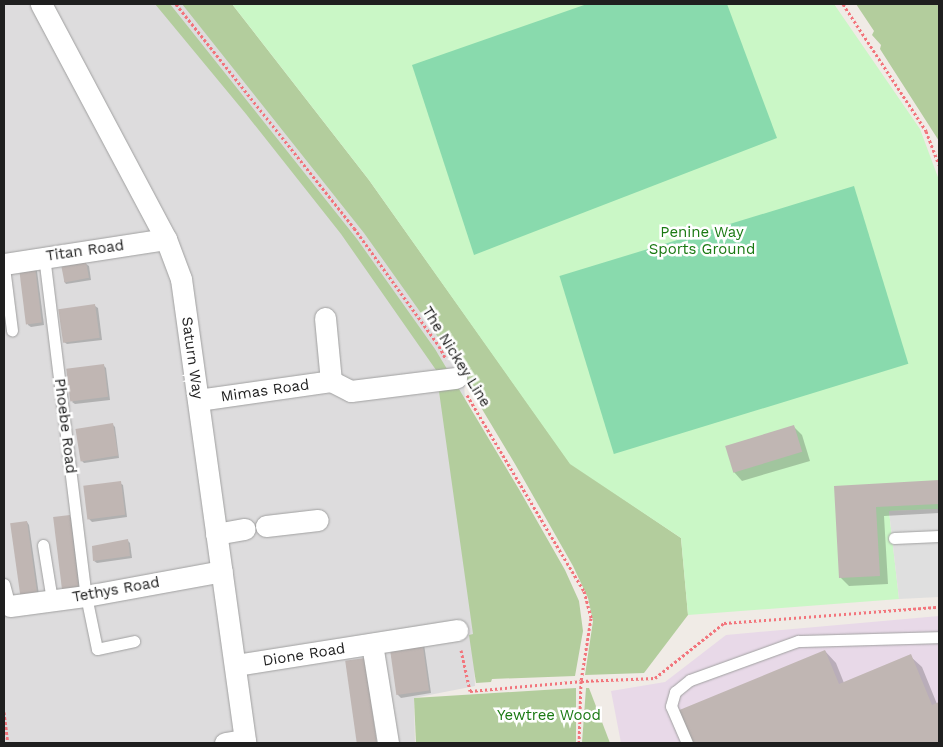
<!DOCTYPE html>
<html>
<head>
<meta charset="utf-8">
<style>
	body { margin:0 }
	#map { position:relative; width:943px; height:747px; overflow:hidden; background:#f0ebe6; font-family:"Work Sans",sans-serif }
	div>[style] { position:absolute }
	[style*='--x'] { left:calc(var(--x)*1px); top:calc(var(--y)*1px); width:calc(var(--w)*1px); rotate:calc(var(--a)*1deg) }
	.residential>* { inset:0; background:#dddcdd }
	.industrial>* { inset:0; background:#e8d9e8 }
	.forest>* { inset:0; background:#b3cd9d }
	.park>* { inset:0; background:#caf7c6 }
	.pitch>* { inset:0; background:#89daad; transform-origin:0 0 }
	.parking>* { inset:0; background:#dfdfdf }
	.shadow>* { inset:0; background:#0003 }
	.building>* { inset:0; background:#c0b6b3; transform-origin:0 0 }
	.path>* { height:3px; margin-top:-1.5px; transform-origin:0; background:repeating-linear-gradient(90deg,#f2757c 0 2.5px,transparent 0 5px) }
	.roads { filter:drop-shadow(0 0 1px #a0a0a0) drop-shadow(0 0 1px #a0a0a0) }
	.service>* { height:11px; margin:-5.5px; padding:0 5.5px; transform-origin:5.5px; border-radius:5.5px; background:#fff }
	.minor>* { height:21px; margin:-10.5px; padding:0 10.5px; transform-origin:10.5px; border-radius:10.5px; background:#fff }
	span { translate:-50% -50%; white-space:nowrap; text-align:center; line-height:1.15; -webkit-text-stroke:5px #fff; paint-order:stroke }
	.park-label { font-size:15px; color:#1a7912 }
	.street-label { font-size:15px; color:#1f1f1f }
	.frame { position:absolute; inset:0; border:5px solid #1f1f1f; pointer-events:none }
</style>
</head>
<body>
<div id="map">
	<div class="residential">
		<i style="clip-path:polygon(4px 4px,203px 4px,352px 198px,464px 376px,475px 686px,414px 698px,415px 743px,4px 743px)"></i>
	</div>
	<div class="industrial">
		<i style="clip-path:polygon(939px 616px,939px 743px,621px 743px,611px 691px,665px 682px,726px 635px)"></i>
	</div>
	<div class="forest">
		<i style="clip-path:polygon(155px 4px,170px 4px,357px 239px,435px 349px,520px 491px,565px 570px,579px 601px,583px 631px,575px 676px,492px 679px,491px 682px,476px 683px,469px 635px,473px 634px,436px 370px,341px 234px,246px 114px)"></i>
		<i style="clip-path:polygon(182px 4px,232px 4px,369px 180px,570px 463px,681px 538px,688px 615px,644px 673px,585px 675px,593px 621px,588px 598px,573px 566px,515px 464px,443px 344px,364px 233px)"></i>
		<i style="clip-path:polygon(856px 4px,939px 4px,939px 141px,880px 49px,881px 45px,872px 35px,874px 31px)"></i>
		<i style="clip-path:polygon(576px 688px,576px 743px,416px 743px,414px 698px)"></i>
		<i style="clip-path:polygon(586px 688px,589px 688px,610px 743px,582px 743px)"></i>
	</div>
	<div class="park">
		<i style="clip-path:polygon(232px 4px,834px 4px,920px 129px,939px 180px,939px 509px,889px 511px,899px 599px,688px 615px,681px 538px,570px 464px,369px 180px)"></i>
	</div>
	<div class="pitch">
		<i style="clip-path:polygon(587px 4px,727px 4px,777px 138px,474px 255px,412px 65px)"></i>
		<i style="left:854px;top:186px;width:186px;height:308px;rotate:73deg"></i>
	</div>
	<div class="parking">
		<i style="clip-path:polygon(939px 509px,939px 597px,899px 599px,889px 511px)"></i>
	</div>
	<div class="shadow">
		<i style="clip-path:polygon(86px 264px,89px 266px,91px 280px,66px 284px,64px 281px)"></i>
		<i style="clip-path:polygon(35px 268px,37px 271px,44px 325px,31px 327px,28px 325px)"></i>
		<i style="clip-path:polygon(95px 306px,98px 308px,102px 340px,67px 344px,64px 342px)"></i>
		<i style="clip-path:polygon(103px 365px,106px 368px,110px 400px,75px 404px,72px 402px)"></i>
		<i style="clip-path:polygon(112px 424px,115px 427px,119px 458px,84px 463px,81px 460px)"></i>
		<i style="clip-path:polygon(794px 427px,802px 435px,810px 461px,742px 481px,734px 472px)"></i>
		<i style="clip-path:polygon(939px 482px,939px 513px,884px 516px,888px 584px,849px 586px,841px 578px,836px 487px)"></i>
		<i style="clip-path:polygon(120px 483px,123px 485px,127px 517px,92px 522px,89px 519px)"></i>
		<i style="clip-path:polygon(69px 516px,72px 519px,81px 589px,66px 592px)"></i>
		<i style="clip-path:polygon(27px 522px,29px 525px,39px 595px,23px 598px)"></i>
		<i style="clip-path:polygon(127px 540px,130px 543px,132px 558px,97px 563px,94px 561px)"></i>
		<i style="clip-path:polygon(424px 644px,431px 693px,401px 698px,398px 695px,390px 646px)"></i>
		<i style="clip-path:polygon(825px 651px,836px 663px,844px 683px,910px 656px,922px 667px,937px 704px,939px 704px,939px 743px,692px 743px)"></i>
	</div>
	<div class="building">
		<i style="left:86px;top:262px;width:16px;height:25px;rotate:79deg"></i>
		<i style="left:35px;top:267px;width:56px;height:16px;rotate:83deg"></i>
		<i style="left:95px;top:304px;width:34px;height:37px;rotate:82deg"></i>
		<i style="left:104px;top:364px;width:33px;height:38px;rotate:83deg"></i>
		<i style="left:113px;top:423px;width:33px;height:38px;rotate:81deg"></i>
		<i style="left:794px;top:425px;width:28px;height:72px;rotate:73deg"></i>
		<i style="clip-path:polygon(939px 480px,939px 504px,876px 507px,880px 576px,839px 578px,834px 486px)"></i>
		<i style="left:121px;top:481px;width:34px;height:38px;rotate:83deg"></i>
		<i style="left:70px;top:515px;width:73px;height:17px;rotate:83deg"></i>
		<i style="left:27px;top:521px;width:73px;height:17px;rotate:82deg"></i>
		<i style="clip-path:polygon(128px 539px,130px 556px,93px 561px,92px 546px)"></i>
		<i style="left:422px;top:640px;width:51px;height:33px;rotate:82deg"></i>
		<i style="clip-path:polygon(825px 650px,839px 684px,911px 654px,932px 705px,939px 702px,939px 743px,690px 743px,677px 711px)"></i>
		<i style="left:365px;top:658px;width:86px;height:20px;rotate:82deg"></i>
	</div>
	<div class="path">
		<i style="--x:176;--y:4;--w:286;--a:51.5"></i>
		<i style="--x:354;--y:228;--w:145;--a:54.2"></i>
		<i style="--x:439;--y:346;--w:15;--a:62"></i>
		<i style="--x:843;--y:4;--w:152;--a:56.8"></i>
		<i style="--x:926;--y:131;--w:36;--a:69"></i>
		<i style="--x:467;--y:395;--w:228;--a:59.2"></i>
		<i style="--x:584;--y:591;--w:28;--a:75"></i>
		<i style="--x:591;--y:618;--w:64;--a:99"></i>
		<i style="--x:581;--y:681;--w:62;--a:91.8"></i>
		<i style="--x:461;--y:650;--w:42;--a:77.6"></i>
		<i style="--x:470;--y:691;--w:111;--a:-5.1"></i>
		<i style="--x:581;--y:681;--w:74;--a:-2.3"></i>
		<i style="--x:655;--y:678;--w:88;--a:-38.6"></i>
		<i style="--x:724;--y:623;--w:216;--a:-4.3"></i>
		<i style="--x:4;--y:712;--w:31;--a:83"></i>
	</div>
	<div class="roads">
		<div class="service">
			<i style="--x:44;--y:256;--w:343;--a:83"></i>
			<i style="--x:86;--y:596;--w:54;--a:78.3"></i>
			<i style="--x:97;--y:649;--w:38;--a:-12"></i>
			<i style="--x:4;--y:267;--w:64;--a:82.8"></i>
			<i style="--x:894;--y:538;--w:45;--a:-2.5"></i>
			<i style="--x:43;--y:545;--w:56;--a:80.7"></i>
			<i style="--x:4;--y:584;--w:23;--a:75"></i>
			<i style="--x:687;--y:743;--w:40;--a:-113.4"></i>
			<i style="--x:671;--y:706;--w:15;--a:-74"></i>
			<i style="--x:675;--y:692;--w:19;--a:-39"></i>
			<i style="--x:690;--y:680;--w:115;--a:-19.9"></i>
			<i style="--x:798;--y:641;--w:141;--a:-1.6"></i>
		</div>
		<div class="minor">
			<i style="--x:41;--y:4;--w:266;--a:62"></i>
			<i style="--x:166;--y:239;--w:43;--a:69.4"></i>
			<i style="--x:181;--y:279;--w:468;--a:82.1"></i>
			<i style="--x:4;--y:264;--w:164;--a:-8.8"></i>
			<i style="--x:325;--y:318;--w:63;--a:84.6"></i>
			<i style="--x:198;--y:400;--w:134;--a:-8.1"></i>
			<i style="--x:331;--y:381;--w:22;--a:27"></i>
			<i style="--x:351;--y:391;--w:106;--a:-7.1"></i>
			<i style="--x:266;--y:526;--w:52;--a:-6.6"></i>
			<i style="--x:216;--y:534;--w:29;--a:-10"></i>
			<i style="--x:10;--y:606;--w:77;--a:-7.5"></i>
			<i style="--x:86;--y:596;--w:138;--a:-10.4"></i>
			<i style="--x:372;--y:644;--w:100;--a:80.8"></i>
			<i style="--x:236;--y:665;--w:224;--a:-9"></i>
			<i style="--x:225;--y:743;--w:20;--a:-9"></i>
		</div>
	</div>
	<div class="park-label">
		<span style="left:702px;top:241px">Penine Way<br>Sports Ground</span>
		<span style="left:549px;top:716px">Yewtree Wood</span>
	</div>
	<div class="street-label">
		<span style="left:85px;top:251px;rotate:-8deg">Titan Road</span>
		<span style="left:456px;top:357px;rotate:58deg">The Nickey Line</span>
		<span style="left:192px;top:358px;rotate:82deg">Saturn Way</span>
		<span style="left:265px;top:391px;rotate:-8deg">Mimas Road</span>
		<span style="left:65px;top:426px;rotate:83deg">Phoebe Road</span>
		<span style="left:116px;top:590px;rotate:-10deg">Tethys Road</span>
		<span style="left:304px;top:655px;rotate:-9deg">Dione Road</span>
	</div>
	<div class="frame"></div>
</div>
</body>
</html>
